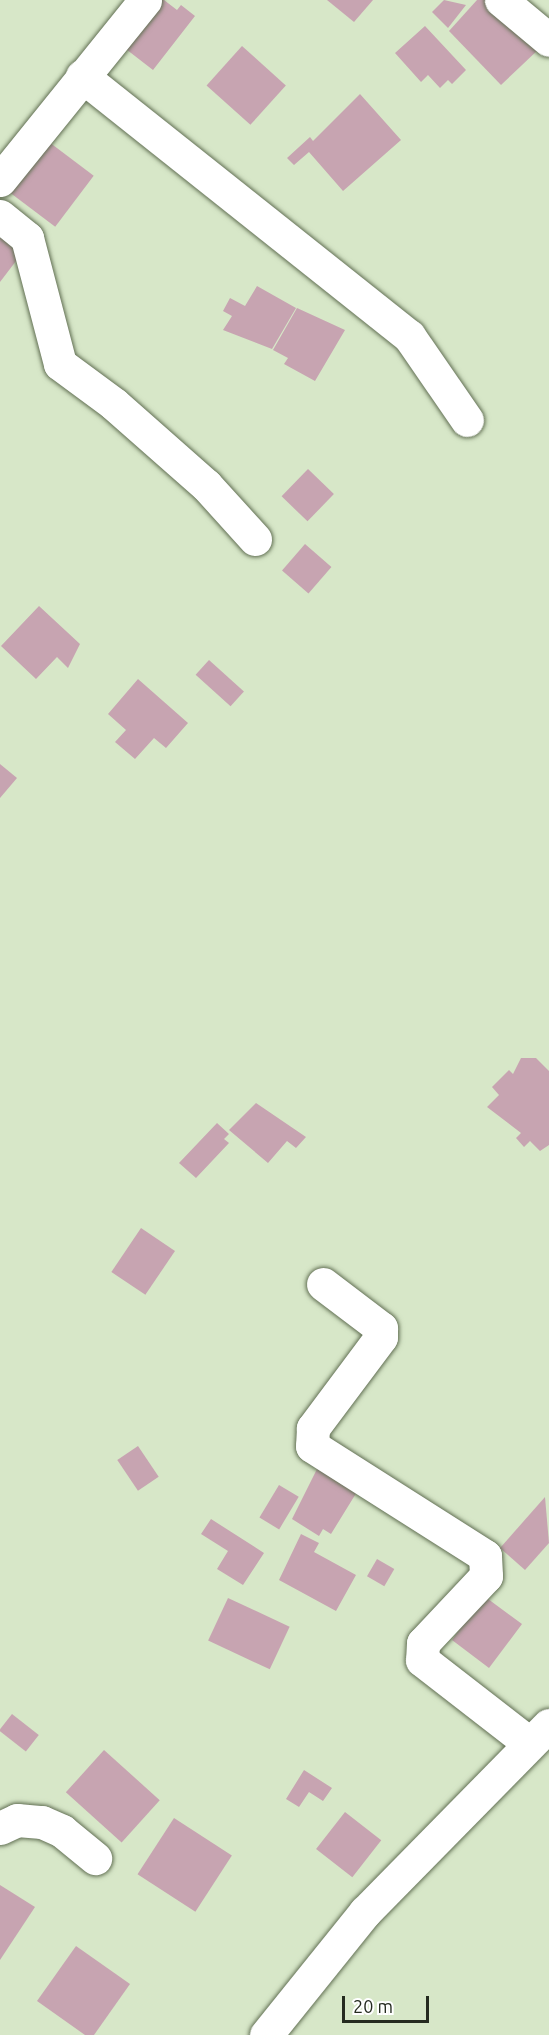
<!DOCTYPE html>
<html>
<head>
<meta charset="utf-8">
<style>
	body { margin:0 }
	#map { position:relative; width:549px; height:2035px; overflow:hidden; background:#d7e7c8; font-family:Ubuntu,sans-serif }
	div>[style] { position:absolute }
	[style*='--x'] { left:calc(var(--x)*1px); top:calc(var(--y)*1px); width:calc(var(--w)*1px); rotate:calc(var(--a)*1deg) }
	.building>* { inset:0; background:#c7a4b1; transform-origin:0 0 }
	.roads { filter:drop-shadow(0 0 2px #627054) drop-shadow(0 0 2px #627054) }
	.minor>* { height:33px; margin:-16.5px; padding:0 16.5px; transform-origin:16.5px; border-radius:16.5px; background:#fff }
	span { translate:-50% -50%; white-space:nowrap; text-align:center; line-height:1.15; -webkit-text-stroke:4.5px #fff; paint-order:stroke }
	.scale { position:absolute; left:342px; top:1996px; width:87px; height:27px; box-sizing:border-box; border:3px solid #252b20; border-top:0; padding-left:8px; font-size:18px; line-height:21px; white-space:nowrap; color:#252b20; -webkit-text-stroke:4px #fff; paint-order:stroke }
</style>
</head>
<body>
<div id="map">
	<div class="building">
		<i style="clip-path:polygon(152px 0,164px 0,177px 10px,181px 5px,195px 16px,153px 70px,122px 46px)"></i>
		<i style="clip-path:polygon(327px 0,373px 0,354px 22px)"></i>
		<i style="clip-path:polygon(444px 0,466px 5px,448px 28px,432px 12px)"></i>
		<i style="clip-path:polygon(477px 0,491px 0,539px 49px,501px 85px,449px 31px)"></i>
		<i style="clip-path:polygon(425px 26px,466px 70px,452px 84px,448px 80px,440px 88px,428px 75px,421px 82px,395px 53px)"></i>
		<i style="left:242px;top:46px;width:59px;height:53px;rotate:42deg"></i>
		<i style="clip-path:polygon(360px 94px,401px 140px,343px 191px,309px 152px,294px 165px,287px 158px,310px 137px,313px 141px)"></i>
		<i style="left:45px;top:139px;width:61px;height:64px;rotate:37deg"></i>
		<i style="clip-path:polygon(0 229px,26px 248px,0 282px)"></i>
		<i style="clip-path:polygon(257px 286px,296px 308px,272px 349px,223px 330px,232px 316px,223px 311px,230px 298px,245px 306px)"></i>
		<i style="clip-path:polygon(297px 308px,345px 330px,315px 381px,284px 364px,288px 358px,273px 350px)"></i>
		<i style="left:308px;top:469px;width:36px;height:38px;rotate:44deg"></i>
		<i style="left:305px;top:544px;width:35px;height:35px;rotate:41deg"></i>
		<i style="clip-path:polygon(39px 606px,80px 644px,68px 668px,57px 657px,36px 679px,1px 646px)"></i>
		<i style="left:209px;top:660px;width:47px;height:20px;rotate:42deg"></i>
		<i style="clip-path:polygon(138px 679px,188px 723px,166px 748px,154px 738px,135px 759px,115px 742px,126px 730px,108px 714px)"></i>
		<i style="clip-path:polygon(0 764px,17px 778px,0 798px)"></i>
		<i style="clip-path:polygon(521px 1058px,536px 1058px,549px 1071px,549px 1145px,540px 1151px,530px 1141px,524px 1147px,516px 1138px,521px 1133px,487px 1107px,499px 1095px,492px 1087px,509px 1070px,513px 1074px)"></i>
		<i style="clip-path:polygon(256px 1103px,306px 1137px,296px 1148px,287px 1141px,268px 1163px,229px 1130px)"></i>
		<i style="clip-path:polygon(217px 1123px,229px 1134px,224px 1139px,229px 1143px,196px 1178px,179px 1163px)"></i>
		<i style="left:141px;top:1228px;width:41px;height:53px;rotate:34deg"></i>
		<i style="left:138px;top:1446px;width:37px;height:25px;rotate:56deg"></i>
		<i style="clip-path:polygon(320px 1463px,360px 1487px,331px 1534px,323px 1529px,319px 1536px,292px 1519px)"></i>
		<i style="left:279px;top:1485px;width:23px;height:38px;rotate:31deg"></i>
		<i style="clip-path:polygon(545px 1497px,549px 1543px,525px 1570px,500px 1548px)"></i>
		<i style="clip-path:polygon(211px 1519px,264px 1553px,243px 1585px,217px 1569px,228px 1551px,201px 1534px)"></i>
		<i style="clip-path:polygon(301px 1534px,319px 1543px,314px 1552px,356px 1575px,336px 1611px,279px 1580px)"></i>
		<i style="left:377px;top:1559px;width:20px;height:20px;rotate:30deg"></i>
		<i style="clip-path:polygon(484px 1596px,522px 1624px,489px 1668px,452px 1640px,461px 1627px,456px 1623px)"></i>
		<i style="left:228px;top:1598px;width:68px;height:47px;rotate:25deg"></i>
		<i style="left:12px;top:1714px;width:34px;height:21px;rotate:38deg"></i>
		<i style="left:104px;top:1750px;width:75px;height:57px;rotate:42deg"></i>
		<i style="clip-path:polygon(304px 1770px,332px 1788px,323px 1801px,309px 1792px,299px 1807px,286px 1799px)"></i>
		<i style="left:345px;top:1812px;width:46px;height:47px;rotate:38deg"></i>
		<i style="left:174px;top:1818px;width:69px;height:67px;rotate:33deg"></i>
		<i style="clip-path:polygon(0 1885px,35px 1907px,0 1960px)"></i>
		<i style="clip-path:polygon(76px 1946px,130px 1984px,94px 2035px,85px 2035px,37px 2001px)"></i>
	</div>
	<div class="roads">
		<div class="minor">
			<i style="--x:501;--y:0;--w:62;--a:39.8"></i>
			<i style="--x:82;--y:76;--w:418;--a:38.5"></i>
			<i style="--x:409;--y:336;--w:102;--a:55.4"></i>
			<i style="--x:0;--y:180;--w:231;--a:-51.1"></i>
			<i style="--x:0;--y:216;--w:35;--a:39"></i>
			<i style="--x:27;--y:238;--w:130;--a:75.3"></i>
			<i style="--x:60;--y:364;--w:67;--a:36.5"></i>
			<i style="--x:114;--y:404;--w:123;--a:41.4"></i>
			<i style="--x:206;--y:485;--w:73;--a:47.8"></i>
			<i style="--x:323;--y:1284;--w:73;--a:37.2"></i>
			<i style="--x:381;--y:1328;--w:9;--a:90"></i>
			<i style="--x:381;--y:1337;--w:114;--a:126.8"></i>
			<i style="--x:313;--y:1428;--w:18;--a:93"></i>
			<i style="--x:312;--y:1446;--w:205;--a:32.4"></i>
			<i style="--x:485;--y:1556;--w:20;--a:87"></i>
			<i style="--x:486;--y:1576;--w:92;--a:133.2"></i>
			<i style="--x:423;--y:1643;--w:17;--a:93"></i>
			<i style="--x:422;--y:1660;--w:135;--a:37.8"></i>
			<i style="--x:0;--y:1828;--w:19;--a:-25"></i>
			<i style="--x:17;--y:1820;--w:25;--a:5"></i>
			<i style="--x:42;--y:1822;--w:22;--a:24"></i>
			<i style="--x:62;--y:1831;--w:43;--a:39.3"></i>
			<i style="--x:266;--y:2035;--w:158;--a:-51.2"></i>
			<i style="--x:365;--y:1912;--w:262;--a:-45.5"></i>
		</div>
	</div>
	<div class="scale">20 m</div>
</div>
</body>
</html>
